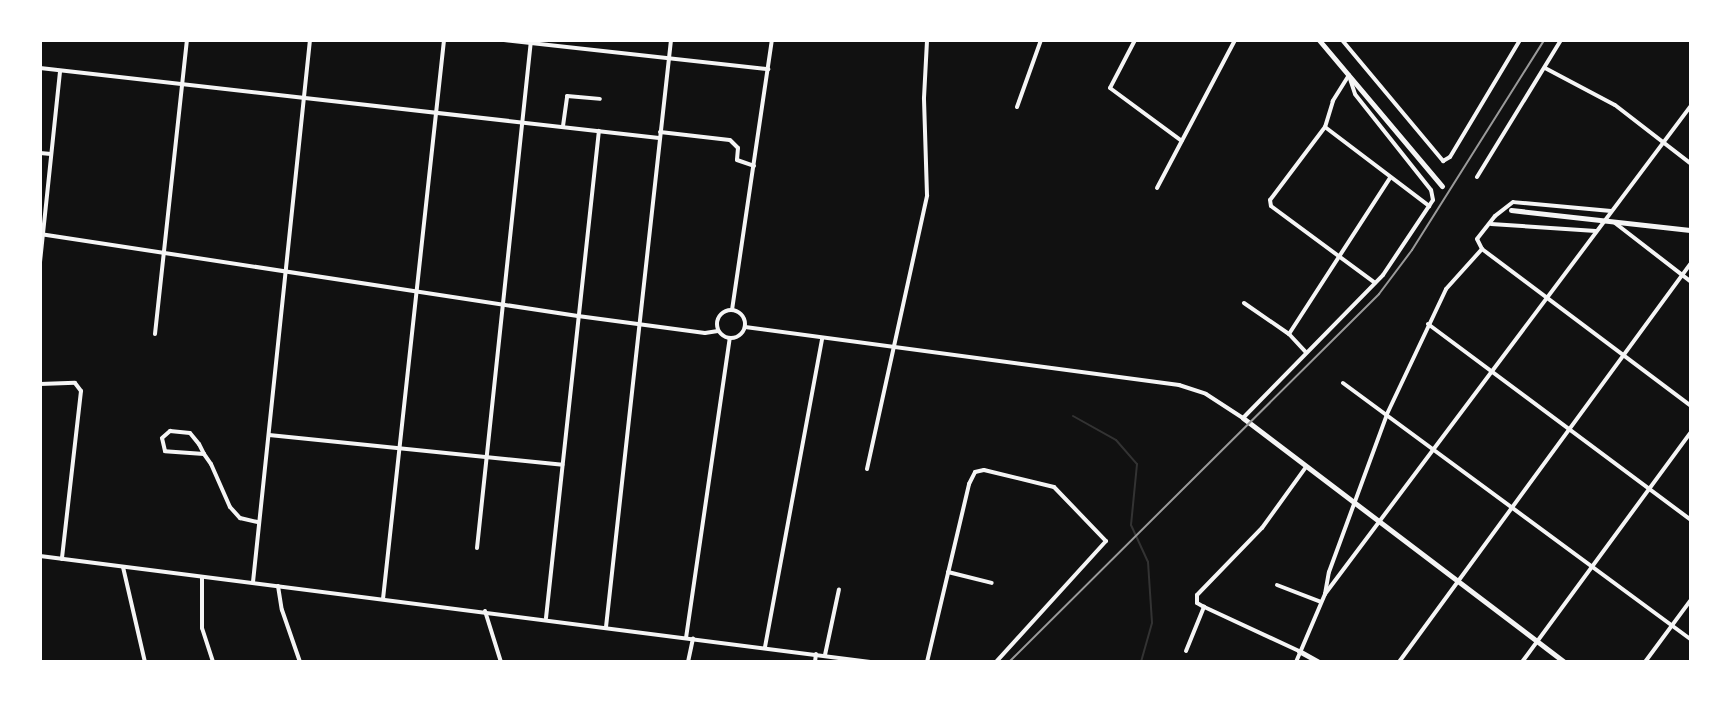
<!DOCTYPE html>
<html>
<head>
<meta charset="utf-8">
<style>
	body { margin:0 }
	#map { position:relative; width:1731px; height:702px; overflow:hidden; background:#111; font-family:Signika,sans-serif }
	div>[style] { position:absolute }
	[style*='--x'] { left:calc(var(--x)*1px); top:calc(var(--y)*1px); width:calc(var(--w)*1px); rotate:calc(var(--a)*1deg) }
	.stream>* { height:2px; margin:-1px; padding:0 1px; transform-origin:1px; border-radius:1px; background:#333 }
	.minor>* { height:4px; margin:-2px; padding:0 2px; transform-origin:2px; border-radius:2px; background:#f5f5f5 }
	.minor>.ring { margin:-2px; padding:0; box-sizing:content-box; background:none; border:4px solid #f5f5f5; border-radius:50% }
	.tertiary>* { height:5px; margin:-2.5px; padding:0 2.5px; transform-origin:2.5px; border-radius:2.5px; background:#f5f5f5 }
	.rail>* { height:2px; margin:-1px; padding:0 1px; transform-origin:1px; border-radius:1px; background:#9a9a9a }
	span { translate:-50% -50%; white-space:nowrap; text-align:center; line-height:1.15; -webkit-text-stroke:4.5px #fff; paint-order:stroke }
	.frame { position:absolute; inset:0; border:42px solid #fff; pointer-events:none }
</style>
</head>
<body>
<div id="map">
	<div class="stream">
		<i style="--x:1073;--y:416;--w:49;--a:29.2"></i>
		<i style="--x:1116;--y:440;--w:32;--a:49"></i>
		<i style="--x:1137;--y:464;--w:61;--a:95.6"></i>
		<i style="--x:1131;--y:525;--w:41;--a:65.3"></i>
		<i style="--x:1148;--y:562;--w:61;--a:86.2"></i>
		<i style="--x:1152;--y:623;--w:41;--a:105.8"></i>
	</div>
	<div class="minor">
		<i style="--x:504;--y:40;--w:266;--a:6.3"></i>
		<i style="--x:1135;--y:40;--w:54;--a:117.5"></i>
		<i style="--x:1110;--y:88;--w:89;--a:36.4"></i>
		<i style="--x:1342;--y:40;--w:158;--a:50.1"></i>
		<i style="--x:1443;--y:161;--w:8;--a:-30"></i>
		<i style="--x:1450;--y:157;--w:136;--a:-59.1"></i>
		<i style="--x:40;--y:68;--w:623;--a:6.45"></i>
		<i style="--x:1545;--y:68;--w:79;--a:27.9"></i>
		<i style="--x:1615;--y:105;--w:95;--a:37.7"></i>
		<i style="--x:1349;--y:75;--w:31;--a:122"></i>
		<i style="--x:1333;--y:101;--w:27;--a:107"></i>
		<i style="--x:1325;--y:127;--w:91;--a:127"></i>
		<i style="--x:1270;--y:200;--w:6;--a:81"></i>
		<i style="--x:1271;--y:206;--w:129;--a:36.5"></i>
		<i style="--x:1017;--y:107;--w:71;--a:-70.3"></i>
		<i style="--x:563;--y:126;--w:30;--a:-82"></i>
		<i style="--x:567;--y:96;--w:33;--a:5"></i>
		<i style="--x:1325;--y:127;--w:131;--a:37.2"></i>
		<i style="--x:660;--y:132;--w:70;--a:6.5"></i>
		<i style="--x:730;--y:140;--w:11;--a:45"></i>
		<i style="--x:738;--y:148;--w:12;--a:95"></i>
		<i style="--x:737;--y:160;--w:18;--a:19"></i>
		<i style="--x:40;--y:153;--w:11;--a:5"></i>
		<i style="--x:1477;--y:177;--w:161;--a:-58.5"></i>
		<i style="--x:1157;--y:188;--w:167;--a:-62.2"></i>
		<i style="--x:1611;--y:211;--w:98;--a:-174.8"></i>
		<i style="--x:1513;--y:202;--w:23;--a:142"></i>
		<i style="--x:1495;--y:216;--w:29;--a:128"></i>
		<i style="--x:1477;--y:239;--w:11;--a:63"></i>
		<i style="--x:1482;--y:249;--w:260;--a:36.9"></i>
		<i style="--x:1615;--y:223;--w:95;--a:37.7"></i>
		<i style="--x:1491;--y:224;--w:105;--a:3.8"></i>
		<i style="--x:40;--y:234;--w:544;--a:8.67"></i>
		<i style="--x:578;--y:316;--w:128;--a:7.6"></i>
		<i style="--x:705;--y:333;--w:13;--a:-9"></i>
		<i style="--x:40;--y:262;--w:192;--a:-84"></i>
		<i style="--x:1244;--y:303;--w:55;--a:34.6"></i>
		<i style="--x:1289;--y:334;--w:25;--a:47"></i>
		<i class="ring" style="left:717px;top:310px;width:24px;height:24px"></i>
		<i style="--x:732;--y:310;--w:273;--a:-81.6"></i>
		<i style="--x:1428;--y:324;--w:327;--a:36.7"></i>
		<i style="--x:745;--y:327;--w:438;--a:7.6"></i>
		<i style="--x:1179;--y:385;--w:28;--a:18"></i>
		<i style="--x:1206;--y:394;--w:44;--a:33"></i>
		<i style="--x:1243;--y:418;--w:200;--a:-45.6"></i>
		<i style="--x:1383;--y:275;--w:90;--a:-56.3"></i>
		<i style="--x:1433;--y:200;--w:10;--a:-101"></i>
		<i style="--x:1431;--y:190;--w:122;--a:-128.4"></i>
		<i style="--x:1355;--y:94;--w:16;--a:-108"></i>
		<i style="--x:155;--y:334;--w:296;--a:-83.8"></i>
		<i style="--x:1289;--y:334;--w:186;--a:-57.1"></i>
		<i style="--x:1343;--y:383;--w:431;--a:36.4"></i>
		<i style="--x:40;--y:384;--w:35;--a:-2"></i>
		<i style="--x:75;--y:383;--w:10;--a:53"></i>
		<i style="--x:81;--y:391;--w:169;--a:96.5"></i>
		<i style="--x:269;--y:435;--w:295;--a:5.8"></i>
		<i style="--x:204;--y:454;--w:39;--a:-176"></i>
		<i style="--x:165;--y:451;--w:13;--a:-103"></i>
		<i style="--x:162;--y:438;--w:11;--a:-41"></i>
		<i style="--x:170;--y:431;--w:20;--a:6"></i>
		<i style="--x:190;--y:433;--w:14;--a:51"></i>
		<i style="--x:199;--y:444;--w:11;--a:63"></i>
		<i style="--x:204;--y:454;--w:12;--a:55"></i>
		<i style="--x:211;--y:464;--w:47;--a:66.2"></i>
		<i style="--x:230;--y:507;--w:15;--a:48"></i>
		<i style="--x:240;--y:518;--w:18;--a:13"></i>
		<i style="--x:867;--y:469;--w:280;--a:-77.6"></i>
		<i style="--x:927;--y:195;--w:97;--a:-91.8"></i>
		<i style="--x:924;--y:98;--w:58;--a:-87"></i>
		<i style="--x:477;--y:548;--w:511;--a:-83.93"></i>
		<i style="--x:40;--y:556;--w:837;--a:7.28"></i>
		<i style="--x:123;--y:567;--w:98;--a:77"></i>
		<i style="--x:948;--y:572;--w:45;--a:14"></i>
		<i style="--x:202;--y:577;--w:51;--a:90"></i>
		<i style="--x:202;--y:628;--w:36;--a:72"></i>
		<i style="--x:253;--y:582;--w:545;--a:-84"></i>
		<i style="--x:1277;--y:585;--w:47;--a:21.1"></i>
		<i style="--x:278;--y:586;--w:24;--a:81"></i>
		<i style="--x:282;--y:610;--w:55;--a:70.9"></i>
		<i style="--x:1325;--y:594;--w:609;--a:-53.15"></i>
		<i style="--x:383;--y:599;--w:562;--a:-83.77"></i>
		<i style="--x:485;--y:611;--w:53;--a:72.6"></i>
		<i style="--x:546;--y:618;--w:490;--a:-83.8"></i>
		<i style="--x:606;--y:627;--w:591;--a:-83.68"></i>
		<i style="--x:686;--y:638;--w:303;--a:-81.7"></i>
		<i style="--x:765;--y:647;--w:313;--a:-79.5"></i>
		<i style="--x:1186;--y:651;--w:48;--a:-67.8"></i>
		<i style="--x:1299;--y:651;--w:105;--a:-155.1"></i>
		<i style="--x:1204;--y:607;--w:8;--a:-150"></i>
		<i style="--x:1197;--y:603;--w:8;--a:-90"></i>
		<i style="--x:1197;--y:595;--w:93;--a:-45.9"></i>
		<i style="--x:1262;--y:528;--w:75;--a:-54.2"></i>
		<i style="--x:825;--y:655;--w:67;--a:-78"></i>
		<i style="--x:688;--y:662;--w:24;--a:-78"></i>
		<i style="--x:815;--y:662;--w:8;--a:-83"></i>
		<i style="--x:927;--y:662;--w:183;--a:-76.7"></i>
		<i style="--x:969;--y:484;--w:13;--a:-63"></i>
		<i style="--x:975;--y:472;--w:9;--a:-13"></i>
		<i style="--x:984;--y:470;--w:72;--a:13.7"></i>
		<i style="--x:1054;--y:487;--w:75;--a:46.1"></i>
		<i style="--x:1106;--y:541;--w:164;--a:132.3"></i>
		<i style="--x:1296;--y:662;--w:74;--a:-66.9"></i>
		<i style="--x:1325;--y:594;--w:22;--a:-80"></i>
		<i style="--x:1329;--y:572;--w:168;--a:-69.8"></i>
		<i style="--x:1387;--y:414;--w:138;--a:-64.7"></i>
		<i style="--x:1446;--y:289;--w:54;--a:-48"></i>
		<i style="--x:1399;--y:662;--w:493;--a:-53.8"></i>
		<i style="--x:1522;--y:662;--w:284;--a:-53.7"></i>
		<i style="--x:1645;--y:662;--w:76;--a:-53.6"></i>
	</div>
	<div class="tertiary">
		<i style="--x:1319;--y:40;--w:191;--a:49.9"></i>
		<i style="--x:1511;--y:210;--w:180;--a:6.4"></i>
		<i style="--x:1243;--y:418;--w:403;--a:37.2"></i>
		<i style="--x:1299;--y:651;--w:23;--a:29"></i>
	</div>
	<div class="rail">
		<i style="--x:1009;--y:662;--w:522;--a:-44.84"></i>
		<i style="--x:1379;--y:294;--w:55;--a:-53.1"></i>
		<i style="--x:1412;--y:250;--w:248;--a:-57.8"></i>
	</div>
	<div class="frame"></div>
</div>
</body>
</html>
